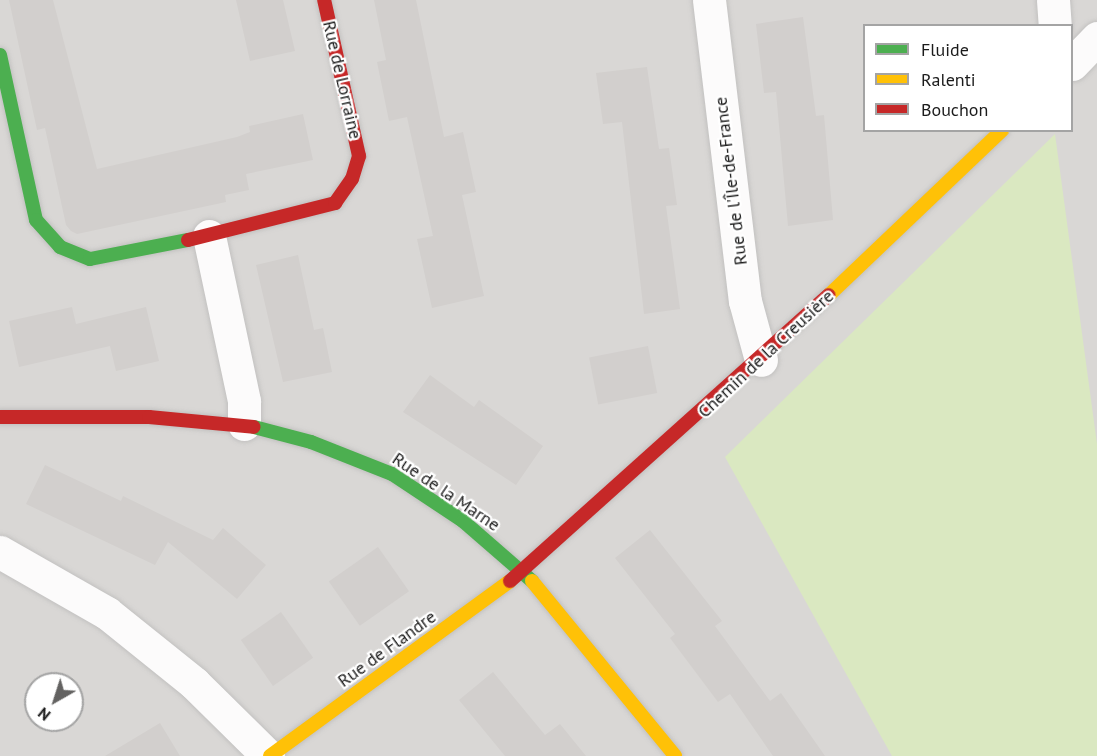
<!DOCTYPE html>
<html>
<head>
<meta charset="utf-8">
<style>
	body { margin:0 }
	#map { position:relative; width:1097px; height:756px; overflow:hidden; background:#eae7e4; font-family:"PT Sans",sans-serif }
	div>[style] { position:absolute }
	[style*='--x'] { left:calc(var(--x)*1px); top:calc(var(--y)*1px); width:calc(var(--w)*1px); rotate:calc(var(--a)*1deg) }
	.residential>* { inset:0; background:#d9d7d5 }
	.grass>* { inset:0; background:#dae8c1 }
	.building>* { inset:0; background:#d2cfcd; transform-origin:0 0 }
	.roads { filter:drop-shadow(0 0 2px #c2c1c0) drop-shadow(0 0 2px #c2c1c0) }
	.street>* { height:33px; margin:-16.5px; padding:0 16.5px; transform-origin:16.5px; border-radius:16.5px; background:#fcfbfb }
	.fast>* { height:14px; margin:-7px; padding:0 7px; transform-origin:7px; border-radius:7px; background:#4caf50 }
	.slow>* { height:14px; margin:-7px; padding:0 7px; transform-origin:7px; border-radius:7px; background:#ffc107 }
	.jam>* { height:14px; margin:-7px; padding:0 7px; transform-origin:7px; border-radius:7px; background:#c62828 }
	span { translate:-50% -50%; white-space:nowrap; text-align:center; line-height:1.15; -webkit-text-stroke:4.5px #fff; paint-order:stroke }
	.street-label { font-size:18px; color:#1b1b1b }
	.legend { position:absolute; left:863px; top:24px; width:210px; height:108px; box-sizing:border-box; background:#fff; border:2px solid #a4a4a4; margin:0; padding:8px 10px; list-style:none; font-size:18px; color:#1b1b1b }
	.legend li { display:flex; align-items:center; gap:12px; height:30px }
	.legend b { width:30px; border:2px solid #a4a4a4 }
	.north { position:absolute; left:24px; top:672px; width:60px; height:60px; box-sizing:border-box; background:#fff; border:2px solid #a4a4a4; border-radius:50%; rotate:219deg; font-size:16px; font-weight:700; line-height:24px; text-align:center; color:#1b1b1b }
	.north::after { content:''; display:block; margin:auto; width:21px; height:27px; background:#636261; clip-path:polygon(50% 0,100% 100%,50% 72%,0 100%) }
</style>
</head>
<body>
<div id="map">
	<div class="residential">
		<i style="clip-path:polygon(evenodd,0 0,1097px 0,1097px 756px,0 756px,0 0,864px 26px,1072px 26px,1072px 130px,864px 130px,864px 26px,0 0,36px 684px,72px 684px,72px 720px,36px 720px,36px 684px)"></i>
	</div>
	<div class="grass">
		<i style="clip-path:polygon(1055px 134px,1097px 444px,1097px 756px,892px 756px,725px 457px)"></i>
	</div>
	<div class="building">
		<i style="clip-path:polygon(9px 0,53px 0,97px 169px,237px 137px,250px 132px,249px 126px,303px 114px,313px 160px,246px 174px,249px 190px,225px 195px,226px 202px,77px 234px,71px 231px,66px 225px,45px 128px,37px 130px)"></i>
		<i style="clip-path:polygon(236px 0,283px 0,295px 51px,250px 61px)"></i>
		<i style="clip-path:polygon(374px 0,416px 0,444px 137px,463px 132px,476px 192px,462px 195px,484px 296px,432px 308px,417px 239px,433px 236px,407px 117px,389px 121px,377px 62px,386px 60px)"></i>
		<i style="clip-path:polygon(803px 17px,816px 116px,824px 115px,833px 220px,788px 226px,776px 92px,764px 93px,756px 24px)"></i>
		<i style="clip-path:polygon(647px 67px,659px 149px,669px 148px,677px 205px,666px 206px,680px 309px,644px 314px,622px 122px,603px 124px,596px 73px)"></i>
		<i style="clip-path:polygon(298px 255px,314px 330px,323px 328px,332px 372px,283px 382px,256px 265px)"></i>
		<i style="clip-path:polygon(72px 307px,76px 324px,146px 307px,159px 361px,116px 371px,110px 346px,19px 367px,9px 321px)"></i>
		<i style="left:648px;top:346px;width:48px;height:60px;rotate:79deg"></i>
		<i style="clip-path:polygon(430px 375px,474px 407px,479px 400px,543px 446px,516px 485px,403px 412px)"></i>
		<i style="clip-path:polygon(45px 465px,121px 501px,123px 496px,213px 540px,223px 528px,266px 565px,237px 599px,168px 542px,155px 565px,26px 504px)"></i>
		<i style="clip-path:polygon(650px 530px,722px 621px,715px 626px,770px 701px,781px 693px,825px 756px,773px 756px,730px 694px,718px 702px,670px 638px,675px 634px,615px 558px)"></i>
		<i style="left:378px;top:547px;width:54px;height:60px;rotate:55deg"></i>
		<i style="left:281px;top:612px;width:56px;height:49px;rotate:55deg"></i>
		<i style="clip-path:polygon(493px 672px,545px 735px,560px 724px,586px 756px,505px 756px,459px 700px)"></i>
		<i style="clip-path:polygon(160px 723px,180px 756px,105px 756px)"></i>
	</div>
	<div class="roads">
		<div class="street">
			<i style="--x:709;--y:0;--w:303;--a:83.2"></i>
			<i style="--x:745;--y:301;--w:61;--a:74.8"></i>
			<i style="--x:1053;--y:0;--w:26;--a:86"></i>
			<i style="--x:1072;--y:64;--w:36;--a:-46"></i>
			<i style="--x:209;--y:236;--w:169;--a:78"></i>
			<i style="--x:244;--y:401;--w:23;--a:90"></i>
			<i style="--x:0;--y:552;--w:123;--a:29.7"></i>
			<i style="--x:107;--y:613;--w:112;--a:38.8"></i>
			<i style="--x:194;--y:683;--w:104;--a:44.6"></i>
		</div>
		<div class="fast">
			<i style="--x:0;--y:55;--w:169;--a:77.7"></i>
			<i style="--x:36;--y:220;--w:36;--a:48"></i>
			<i style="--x:60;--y:247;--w:32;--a:22"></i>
			<i style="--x:90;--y:259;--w:100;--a:-11"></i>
			<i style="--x:254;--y:427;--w:59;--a:14.7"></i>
			<i style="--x:311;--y:442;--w:87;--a:21.6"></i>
			<i style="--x:392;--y:474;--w:85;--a:33.5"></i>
			<i style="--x:463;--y:521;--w:91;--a:41"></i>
		</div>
		<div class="slow">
			<i style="--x:829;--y:295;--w:239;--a:-43.6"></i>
			<i style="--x:532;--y:581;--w:226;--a:50.7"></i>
			<i style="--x:270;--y:756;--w:297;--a:-36.1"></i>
		</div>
		<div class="jam">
			<i style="--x:188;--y:240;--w:152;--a:-14.1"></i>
			<i style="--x:335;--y:203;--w:29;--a:-55"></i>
			<i style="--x:352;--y:179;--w:24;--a:-73"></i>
			<i style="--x:359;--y:156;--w:160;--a:-102.6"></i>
			<i style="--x:0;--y:417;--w:149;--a:0"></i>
			<i style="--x:149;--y:417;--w:105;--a:5.4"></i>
			<i style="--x:510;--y:581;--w:428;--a:-41.9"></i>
		</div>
	</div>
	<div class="street-label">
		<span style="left:342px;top:80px;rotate:77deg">Rue de Lorraine</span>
		<span style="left:731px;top:181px;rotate:-97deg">Rue de l'Île-de-France</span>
		<span style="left:766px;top:354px;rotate:-43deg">Chemin de la Creusière</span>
		<span style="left:446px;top:492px;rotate:34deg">Rue de la Marne</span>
		<span style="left:387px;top:649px;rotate:-36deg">Rue de Flandre</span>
	</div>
	<ul class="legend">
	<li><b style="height:8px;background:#4caf50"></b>Fluide</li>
	<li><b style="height:8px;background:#ffc107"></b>Ralenti</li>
	<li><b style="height:8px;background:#c62828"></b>Bouchon</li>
	</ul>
	<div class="north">N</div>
</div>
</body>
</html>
